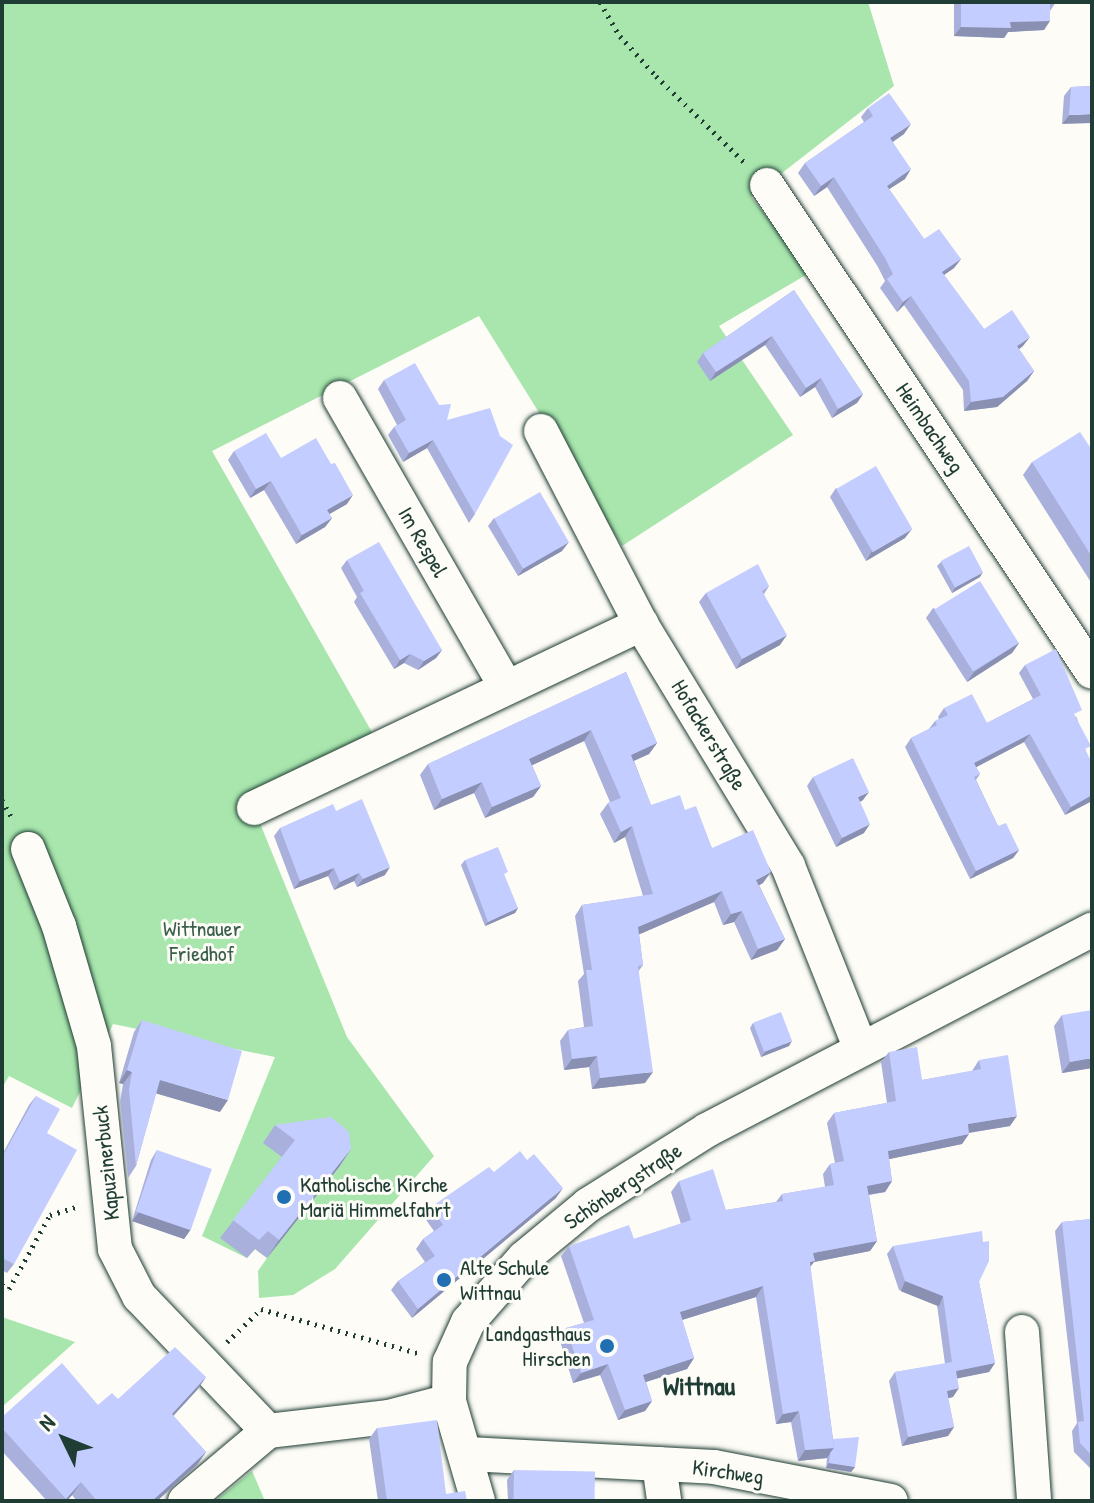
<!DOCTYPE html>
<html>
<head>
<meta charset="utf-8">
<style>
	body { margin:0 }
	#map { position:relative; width:1094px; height:1503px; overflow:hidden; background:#fdfcf7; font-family:"Patrick Hand",sans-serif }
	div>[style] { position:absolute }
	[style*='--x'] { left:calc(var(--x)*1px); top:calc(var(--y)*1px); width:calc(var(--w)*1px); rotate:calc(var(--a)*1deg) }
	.green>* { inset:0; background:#a8e6ad }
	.path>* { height:5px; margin-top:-2.5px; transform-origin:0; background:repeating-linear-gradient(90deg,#1f3d34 0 2px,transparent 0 8px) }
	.roads { filter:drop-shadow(0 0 2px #1f3d34) drop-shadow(0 0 2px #1f3d34) }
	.minor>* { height:34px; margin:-17px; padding:0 17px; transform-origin:17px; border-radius:17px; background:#fdfcf7 }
	.wall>* { inset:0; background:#a9b0db }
	.shaded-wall>* { inset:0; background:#8990b2; transform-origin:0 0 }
	.building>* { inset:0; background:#c4cdff; transform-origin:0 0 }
	.dots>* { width:22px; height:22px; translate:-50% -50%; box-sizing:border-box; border:4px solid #fdfcf7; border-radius:50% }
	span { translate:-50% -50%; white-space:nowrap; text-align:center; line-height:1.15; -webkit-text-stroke:6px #fdfcf7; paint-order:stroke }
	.street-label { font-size:22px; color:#1f3d34 }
	.park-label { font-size:22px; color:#3a5f4c }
	.poi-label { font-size:22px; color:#1f3d34 }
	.left { translate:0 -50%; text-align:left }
	.right { translate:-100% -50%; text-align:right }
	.quarter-label { font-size:26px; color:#1f3d34; font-weight:700 }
	.frame { position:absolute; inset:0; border:4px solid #1f3d34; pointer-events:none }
	.north { position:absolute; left:24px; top:1399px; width:80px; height:80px; -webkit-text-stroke:6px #fdfcf7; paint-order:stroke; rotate:313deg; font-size:22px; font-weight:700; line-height:32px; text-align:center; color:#1f3d34 }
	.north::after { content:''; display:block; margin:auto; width:28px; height:36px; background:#1f3d34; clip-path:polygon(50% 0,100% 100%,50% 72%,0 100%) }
</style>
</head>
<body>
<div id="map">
	<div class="green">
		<i style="clip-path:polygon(2px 2px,868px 2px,894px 86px,751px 197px,811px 272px,719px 326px,793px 435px,622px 546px,479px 316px,212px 451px,377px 741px,251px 801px,347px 1037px,434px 1156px,335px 1269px,293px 1295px,259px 1298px,258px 1271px,267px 1258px,255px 1249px,247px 1258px,202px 1236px,275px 1057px,113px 1024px,72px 1108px,9px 1076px,2px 1088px)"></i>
		<i style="clip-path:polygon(2px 1317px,75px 1342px,2px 1407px)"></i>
		<i style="clip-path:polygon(252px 1471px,265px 1501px,215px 1501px)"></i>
	</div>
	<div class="path">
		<i style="--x:600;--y:2;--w:39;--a:60"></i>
		<i style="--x:620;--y:36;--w:54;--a:48"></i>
		<i style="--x:656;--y:76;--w:123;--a:44.3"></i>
		<i style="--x:2;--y:800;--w:23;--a:61"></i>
		<i style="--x:2;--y:1285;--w:8;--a:30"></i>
		<i style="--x:9;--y:1289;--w:85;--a:-61"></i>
		<i style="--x:50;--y:1215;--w:31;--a:-17"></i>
		<i style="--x:227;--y:1342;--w:47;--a:-44.1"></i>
		<i style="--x:261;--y:1309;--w:163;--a:15.7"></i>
	</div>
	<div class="roads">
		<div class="minor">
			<i style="--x:767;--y:185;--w:585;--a:56.28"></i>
			<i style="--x:340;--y:398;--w:333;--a:60.1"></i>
			<i style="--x:541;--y:431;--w:217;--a:62.6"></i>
			<i style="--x:641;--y:624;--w:283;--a:58.7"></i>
			<i style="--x:788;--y:866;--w:195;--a:68.3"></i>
			<i style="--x:254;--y:808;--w:429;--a:-25.4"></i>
			<i style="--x:28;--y:849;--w:83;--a:68.1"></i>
			<i style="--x:59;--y:926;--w:125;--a:73.7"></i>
			<i style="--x:94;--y:1046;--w:204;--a:84.1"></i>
			<i style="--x:115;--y:1249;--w:53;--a:62.9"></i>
			<i style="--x:139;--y:1296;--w:187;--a:46.3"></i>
			<i style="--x:1022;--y:1332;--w:169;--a:85.9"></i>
			<i style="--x:468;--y:1454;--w:246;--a:3"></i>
			<i style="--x:714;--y:1467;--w:180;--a:10.9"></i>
			<i style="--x:659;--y:1464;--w:37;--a:82"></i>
			<i style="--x:185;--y:1501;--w:109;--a:-40.1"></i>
			<i style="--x:268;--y:1431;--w:122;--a:-6.6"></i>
			<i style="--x:389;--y:1417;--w:62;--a:-14.9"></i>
			<i style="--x:478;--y:1501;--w:104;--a:-106.2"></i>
			<i style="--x:449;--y:1401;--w:39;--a:-89"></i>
			<i style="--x:450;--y:1362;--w:44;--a:-65.8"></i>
			<i style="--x:468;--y:1322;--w:85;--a:-48.8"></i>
			<i style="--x:524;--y:1258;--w:83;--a:-39.6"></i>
			<i style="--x:588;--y:1205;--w:141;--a:-32.2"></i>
			<i style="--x:707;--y:1130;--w:434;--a:-27.5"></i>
		</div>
	</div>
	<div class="wall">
		<i style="clip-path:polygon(954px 2px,1056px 2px,1050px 11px,1044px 30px,1008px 32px,1004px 38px,954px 36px)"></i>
		<i style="clip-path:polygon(1092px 86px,1062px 124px,1064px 96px,1071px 87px)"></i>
		<i style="clip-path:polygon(868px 108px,904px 134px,893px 142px,905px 179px,889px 189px,924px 239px,961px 259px,954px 268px,944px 275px,984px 329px,1023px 346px,1019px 349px,1034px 371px,1027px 381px,997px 407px,964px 411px,963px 390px,904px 305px,897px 312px,880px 288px,885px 281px,878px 267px,827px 187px,814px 196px,798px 173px,805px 163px,864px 122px,861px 117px)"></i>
		<i style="clip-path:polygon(794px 290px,863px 394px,857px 403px,832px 418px,815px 387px,800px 397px,765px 345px,710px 381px,697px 362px,703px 353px)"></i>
		<i style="clip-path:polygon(384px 380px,447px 420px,475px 514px,469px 523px,427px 448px,403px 462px,388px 435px,394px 427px,397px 425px,378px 389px)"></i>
		<i style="clip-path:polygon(1092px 450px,1092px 584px,1023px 475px,1032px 462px)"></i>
		<i style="clip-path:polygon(234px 451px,281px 458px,347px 504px,329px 514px,332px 518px,325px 527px,296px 544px,264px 490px,250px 498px,228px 460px)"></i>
		<i style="clip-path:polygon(836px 488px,905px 538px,866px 561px,830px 497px)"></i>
		<i style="clip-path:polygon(494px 518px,562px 551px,518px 576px,488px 526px)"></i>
		<i style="clip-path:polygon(347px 560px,442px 650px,436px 658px,418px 670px,404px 663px,394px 669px,354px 602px,357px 597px,341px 568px)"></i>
		<i style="clip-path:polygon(941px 562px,980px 577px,952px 593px,937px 566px)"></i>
		<i style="clip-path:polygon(769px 586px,764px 594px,780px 645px,736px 669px,699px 602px,706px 593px)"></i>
		<i style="clip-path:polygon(933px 608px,1019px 643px,1012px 653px,967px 682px,926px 618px)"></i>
		<i style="clip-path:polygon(1025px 665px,1077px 718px,1086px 752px,1092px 801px,1065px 815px,1024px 742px,976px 767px,980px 774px,976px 780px,998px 826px,1019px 850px,1013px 858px,970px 879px,905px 747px,911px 738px,929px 729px,935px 721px,939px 719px,938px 717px,944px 708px,987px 723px,1033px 699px,1019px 673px)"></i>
		<i style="clip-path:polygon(626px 672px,657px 743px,649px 754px,634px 761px,651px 805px,685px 810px,712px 848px,763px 883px,759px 885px,785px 939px,777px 950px,751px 960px,734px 922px,723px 925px,714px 902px,639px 934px,643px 965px,638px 972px,645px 1083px,592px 1089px,589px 1067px,564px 1070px,560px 1041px,568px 1030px,584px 1027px,578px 981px,584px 974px,575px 916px,582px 905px,643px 896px,625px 837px,614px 843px,600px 814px,608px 803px,610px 802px,584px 741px,532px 765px,541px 786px,533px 797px,485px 818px,474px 793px,434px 810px,420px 775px,428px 764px)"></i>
		<i style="clip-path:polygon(813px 777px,863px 800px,860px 802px,864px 833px,836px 847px,807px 786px)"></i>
		<i style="clip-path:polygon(336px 811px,385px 875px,357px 887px,354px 881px,334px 890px,328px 876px,294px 889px,274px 836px,280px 828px)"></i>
		<i style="clip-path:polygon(465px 860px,518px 908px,515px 913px,485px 926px,461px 865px)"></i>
		<i style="clip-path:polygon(1062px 1015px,1092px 1068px,1062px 1073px,1054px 1026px)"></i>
		<i style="clip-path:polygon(142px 1020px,220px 1112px,156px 1093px,136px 1166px,128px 1178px,120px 1102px,123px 1084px,119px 1083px,134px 1032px)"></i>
		<i style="clip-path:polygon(753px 1023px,789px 1046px,761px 1057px,750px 1028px)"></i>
		<i style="clip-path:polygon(889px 1052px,922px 1080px,972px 1071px,979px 1060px,1010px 1126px,969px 1133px,962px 1144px,889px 1159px,892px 1181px,885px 1192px,869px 1195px,877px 1241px,870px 1251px,814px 1262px,810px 1267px,833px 1439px,855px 1467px,851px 1472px,826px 1468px,827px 1458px,798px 1461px,791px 1422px,776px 1424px,756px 1297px,682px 1320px,694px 1358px,687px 1369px,646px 1382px,652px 1401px,645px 1411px,618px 1420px,600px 1375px,573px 1383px,559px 1338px,566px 1328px,584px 1323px,561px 1256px,569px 1246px,634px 1239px,681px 1224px,671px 1192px,679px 1181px,726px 1210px,776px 1202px,782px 1194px,825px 1187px,823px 1174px,830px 1164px,835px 1163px,827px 1123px,834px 1113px,887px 1103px,881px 1062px)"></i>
		<i style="clip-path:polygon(36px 1096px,47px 1133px,14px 1264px,7px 1273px,2px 1270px,2px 1155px,29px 1105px)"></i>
		<i style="clip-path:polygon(275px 1125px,351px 1149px,339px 1167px,267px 1258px,255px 1249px,247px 1258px,220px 1238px,282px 1157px,263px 1143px)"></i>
		<i style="clip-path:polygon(157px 1150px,191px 1229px,184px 1239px,132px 1221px,151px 1160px)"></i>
		<i style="clip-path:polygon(494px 1172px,556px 1198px,412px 1318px,391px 1290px,398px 1281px,425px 1262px,416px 1249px,423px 1239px,434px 1231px,424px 1217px,431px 1207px)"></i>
		<i style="clip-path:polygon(1092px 1219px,1092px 1469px,1091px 1469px,1074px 1452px,1072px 1431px,1077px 1423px,1055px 1231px,1062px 1222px)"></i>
		<i style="clip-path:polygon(893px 1246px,979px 1282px,995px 1363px,989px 1372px,957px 1378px,953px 1397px,948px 1398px,954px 1427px,948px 1436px,902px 1446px,889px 1381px,895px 1372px,945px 1364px,937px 1305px,899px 1290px,887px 1254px)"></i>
		<i style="clip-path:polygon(206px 1377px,197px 1390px,173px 1416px,206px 1452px,197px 1465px,157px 1501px,77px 1501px,72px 1495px,67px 1501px,47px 1501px,2px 1451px,2px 1417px,98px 1405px)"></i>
		<i style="clip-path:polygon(377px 1428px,446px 1494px,467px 1501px,378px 1501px,369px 1439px)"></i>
		<i style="clip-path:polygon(514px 1470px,596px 1501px,508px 1501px,507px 1480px)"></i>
	</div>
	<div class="shaded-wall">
		<i style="clip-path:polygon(1050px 21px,1044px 30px,1008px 32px,1004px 38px,954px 36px,961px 27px,1010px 22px)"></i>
		<i style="clip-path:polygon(1092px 114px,1092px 123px,1062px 124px,1069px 115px)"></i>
		<i style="clip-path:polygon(911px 124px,904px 134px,883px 148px,890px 138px)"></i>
		<i style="clip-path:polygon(911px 169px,905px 179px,880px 195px,887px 186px)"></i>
		<i style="clip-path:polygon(834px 177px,827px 187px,814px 196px,821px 186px)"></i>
		<i style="clip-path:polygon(961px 259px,954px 268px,935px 281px,942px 272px)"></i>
		<i style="clip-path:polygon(911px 296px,904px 305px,897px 312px,903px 302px)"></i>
		<i style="clip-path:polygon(772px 336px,765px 345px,710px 381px,716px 372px)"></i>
		<i style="clip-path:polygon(1030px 337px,1023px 346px,1010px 356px,1017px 346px)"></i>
		<i style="clip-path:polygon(1034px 371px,1027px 381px,997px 407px,964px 411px,971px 402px)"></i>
		<i style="clip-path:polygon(821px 378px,815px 387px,800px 397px,806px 388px)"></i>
		<i style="clip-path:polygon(863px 394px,857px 403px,832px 418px,838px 409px)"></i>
		<i style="clip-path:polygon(433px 440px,427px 448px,403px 462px,409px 453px)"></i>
		<i style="clip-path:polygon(271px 481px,264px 490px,250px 498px,256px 489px)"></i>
		<i style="clip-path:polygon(353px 495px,347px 504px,321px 519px,327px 510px)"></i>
		<i style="clip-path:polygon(332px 518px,325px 527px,296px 544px,302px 535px)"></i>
		<i style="clip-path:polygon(912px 529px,905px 538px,866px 561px,872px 551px)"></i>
		<i style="clip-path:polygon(569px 542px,562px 551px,518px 576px,524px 568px)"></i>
		<i style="clip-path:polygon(983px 572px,980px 577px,952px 593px,955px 588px)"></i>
		<i style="clip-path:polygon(787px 635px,780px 645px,736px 669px,742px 659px)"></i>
		<i style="clip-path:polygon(1019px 643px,1012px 653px,967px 682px,974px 672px)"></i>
		<i style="clip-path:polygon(442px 650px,436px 658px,418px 670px,424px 661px)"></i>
		<i style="clip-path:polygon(410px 654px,404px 663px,394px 669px,400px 660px)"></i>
		<i style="clip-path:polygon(591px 730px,584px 741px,522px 770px,529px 759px)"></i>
		<i style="clip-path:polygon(1030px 734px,1024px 742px,969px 771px,974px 763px)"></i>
		<i style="clip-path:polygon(657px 743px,649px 754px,624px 765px,631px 755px)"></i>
		<i style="clip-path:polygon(482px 782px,474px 793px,434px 810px,442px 799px)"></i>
		<i style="clip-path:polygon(541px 786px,533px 797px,485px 818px,492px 807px)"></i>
		<i style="clip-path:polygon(869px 792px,863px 800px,852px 806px,858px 797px)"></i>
		<i style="clip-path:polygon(1092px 795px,1092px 801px,1065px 815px,1071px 807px)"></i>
		<i style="clip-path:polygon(870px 824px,864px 833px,836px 847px,842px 838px)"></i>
		<i style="clip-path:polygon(632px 826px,625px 837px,614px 843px,621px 832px)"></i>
		<i style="clip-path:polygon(1019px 850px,1013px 858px,970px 879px,976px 871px)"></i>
		<i style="clip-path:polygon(390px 867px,385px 875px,357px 887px,363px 879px)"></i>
		<i style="clip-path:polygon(334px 868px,328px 876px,294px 889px,300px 881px)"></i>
		<i style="clip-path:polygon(771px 872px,763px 883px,749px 891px,756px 880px)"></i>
		<i style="clip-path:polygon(359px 873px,354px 881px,334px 890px,340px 882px)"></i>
		<i style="clip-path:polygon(722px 891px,714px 902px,631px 938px,638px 927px)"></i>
		<i style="clip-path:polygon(518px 908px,515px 913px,485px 926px,488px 922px)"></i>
		<i style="clip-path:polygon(742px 911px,734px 922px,723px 925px,731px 914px)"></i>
		<i style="clip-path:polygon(785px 939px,777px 950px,751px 960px,758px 949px)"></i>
		<i style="clip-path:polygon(792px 1041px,789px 1046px,761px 1057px,765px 1052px)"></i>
		<i style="clip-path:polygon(597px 1056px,589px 1067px,564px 1070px,572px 1059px)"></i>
		<i style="clip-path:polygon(1092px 1058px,1092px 1068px,1062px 1073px,1070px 1062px)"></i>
		<i style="clip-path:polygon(127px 1070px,132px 1072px,123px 1084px,119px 1083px)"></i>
		<i style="clip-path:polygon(653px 1072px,645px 1083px,592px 1089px,600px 1078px)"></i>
		<i style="clip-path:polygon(160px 1080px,228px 1100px,220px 1112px,151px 1092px)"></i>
		<i style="clip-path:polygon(1017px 1116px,1010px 1126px,961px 1134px,968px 1124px)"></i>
		<i style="clip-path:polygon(969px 1134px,962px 1144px,880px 1161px,888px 1151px)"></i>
		<i style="clip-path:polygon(351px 1149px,339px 1167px,267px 1258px,279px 1240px)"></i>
		<i style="clip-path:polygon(892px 1181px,885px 1192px,860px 1196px,867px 1186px)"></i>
		<i style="clip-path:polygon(563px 1188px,556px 1198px,412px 1318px,418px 1309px)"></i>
		<i style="clip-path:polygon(139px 1212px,191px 1229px,184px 1239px,132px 1221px)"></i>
		<i style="clip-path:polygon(877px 1241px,870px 1251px,814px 1262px,807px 1271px,813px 1253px)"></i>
		<i style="left:905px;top:1281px;width:41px;height:11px;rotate:22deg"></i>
		<i style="clip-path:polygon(763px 1286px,756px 1297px,672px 1323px,680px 1312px)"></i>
		<i style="clip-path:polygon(694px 1358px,687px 1369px,636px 1385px,643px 1375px)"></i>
		<i style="clip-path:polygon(995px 1363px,989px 1372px,950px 1380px,956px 1371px)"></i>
		<i style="clip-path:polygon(608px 1364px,600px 1375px,573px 1383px,581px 1373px)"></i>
		<i style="clip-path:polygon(206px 1377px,197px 1390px,163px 1427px,172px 1414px)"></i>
		<i style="clip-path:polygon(959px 1388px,953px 1397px,941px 1400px,947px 1391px)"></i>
		<i style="clip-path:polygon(652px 1401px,645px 1411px,618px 1420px,625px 1410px)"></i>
		<i style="clip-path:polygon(799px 1411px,791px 1422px,776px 1424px,783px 1414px)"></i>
		<i style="clip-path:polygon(954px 1427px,948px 1436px,902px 1446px,908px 1437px)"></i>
		<i style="clip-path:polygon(834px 1448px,827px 1458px,798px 1461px,805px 1450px)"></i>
		<i style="clip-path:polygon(206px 1452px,197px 1465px,157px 1501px,152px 1501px)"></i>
		<i style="clip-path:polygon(829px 1463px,855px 1467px,851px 1472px,826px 1468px)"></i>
		<i style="clip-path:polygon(81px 1482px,72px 1495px,67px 1501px,64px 1501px)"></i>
	</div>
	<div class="building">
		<i style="clip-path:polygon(961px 2px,1056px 2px,1056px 3px,1050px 3px,1050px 21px,1010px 22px,1011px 28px,961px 27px)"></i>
		<i style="clip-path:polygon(1092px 86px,1092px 114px,1069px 115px,1071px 87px)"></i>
		<i style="clip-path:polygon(889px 93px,911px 124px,890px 138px,911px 169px,887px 186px,924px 239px,939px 229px,961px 259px,942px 272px,984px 329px,1012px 310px,1030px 337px,1017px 346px,1034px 371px,1003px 397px,971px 402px,969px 381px,911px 296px,903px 302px,887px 279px,893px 274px,885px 258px,834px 177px,821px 186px,805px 163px,873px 116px,868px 108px)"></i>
		<i style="clip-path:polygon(794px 290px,863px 394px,838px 409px,821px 378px,806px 388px,772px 336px,716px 372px,703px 353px)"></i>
		<i style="clip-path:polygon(415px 363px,439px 405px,451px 404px,447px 420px,490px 408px,500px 436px,513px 445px,475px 514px,433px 440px,409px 453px,394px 427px,406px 420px,384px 380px)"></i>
		<i style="clip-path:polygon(1080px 432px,1092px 450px,1092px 557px,1032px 462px)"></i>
		<i style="clip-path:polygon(266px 433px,281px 458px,316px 438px,331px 464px,335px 463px,353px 495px,327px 510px,332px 518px,302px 535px,271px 481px,256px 489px,234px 451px)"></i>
		<i style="left:876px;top:466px;width:73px;height:46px;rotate:60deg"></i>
		<i style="left:540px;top:492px;width:58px;height:53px;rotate:60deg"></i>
		<i style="clip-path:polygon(379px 542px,442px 650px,424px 661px,410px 654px,400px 660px,360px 593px,364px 591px,347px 560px)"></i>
		<i style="left:969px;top:546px;width:30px;height:32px;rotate:62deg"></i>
		<i style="clip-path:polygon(758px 564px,769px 586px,762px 591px,787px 635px,742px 659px,706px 593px)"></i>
		<i style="left:980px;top:581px;width:73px;height:54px;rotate:58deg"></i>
		<i style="clip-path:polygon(1056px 649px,1082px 710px,1074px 714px,1091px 746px,1085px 749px,1092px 763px,1092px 795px,1071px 807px,1030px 734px,974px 763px,980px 774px,974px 777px,998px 826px,1006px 823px,1019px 850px,976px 871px,911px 738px,937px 725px,935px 721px,948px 715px,944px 708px,972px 694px,987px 723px,1041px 695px,1025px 665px)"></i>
		<i style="clip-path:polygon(626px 672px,657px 743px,631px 755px,651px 805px,680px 795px,685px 810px,696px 806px,712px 848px,753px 830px,771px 872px,756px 880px,785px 939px,758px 949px,742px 911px,731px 914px,722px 891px,638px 927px,643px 965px,638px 966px,653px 1072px,600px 1078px,597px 1056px,572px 1059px,568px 1030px,593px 1026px,586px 970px,592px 970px,582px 905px,653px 894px,632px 826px,621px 832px,608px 803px,621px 798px,591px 730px,529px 759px,541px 786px,492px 807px,482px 782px,442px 799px,428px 764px)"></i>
		<i style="clip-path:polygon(853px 758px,869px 792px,858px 797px,870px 824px,842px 838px,813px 777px)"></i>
		<i style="clip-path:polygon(362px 799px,390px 867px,363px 879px,359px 873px,340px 882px,334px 868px,300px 881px,280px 828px,333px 804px,336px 811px)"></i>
		<i style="clip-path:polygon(498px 847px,508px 872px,504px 874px,518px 908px,488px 922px,465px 860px)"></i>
		<i style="clip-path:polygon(1092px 1010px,1092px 1058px,1070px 1062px,1062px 1015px)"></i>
		<i style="left:781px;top:1012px;width:31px;height:30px;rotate:69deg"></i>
		<i style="clip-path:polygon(142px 1020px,242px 1051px,228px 1100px,160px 1080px,136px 1166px,129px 1090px,132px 1072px,127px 1070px)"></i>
		<i style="clip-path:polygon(917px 1047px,922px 1080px,981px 1069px,979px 1060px,1008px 1055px,1017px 1116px,968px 1124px,969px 1134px,888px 1151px,892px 1181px,867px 1186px,877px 1241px,813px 1253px,815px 1261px,810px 1262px,834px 1448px,805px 1450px,799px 1411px,783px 1414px,763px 1286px,680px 1312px,694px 1358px,643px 1375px,652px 1401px,625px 1410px,608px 1364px,581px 1373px,566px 1328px,594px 1320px,569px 1246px,629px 1225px,634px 1239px,691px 1220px,679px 1181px,713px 1169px,726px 1210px,783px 1201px,782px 1194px,834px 1185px,830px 1164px,844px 1161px,834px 1113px,896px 1101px,889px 1052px)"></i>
		<i style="clip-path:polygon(36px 1096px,60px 1109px,47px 1133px,77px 1150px,14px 1264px,2px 1258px,2px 1157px)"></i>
		<i style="clip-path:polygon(331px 1117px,349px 1132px,351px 1149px,279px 1240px,268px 1231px,259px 1240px,233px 1220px,295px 1140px,275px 1125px)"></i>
		<i style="left:157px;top:1150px;width:58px;height:65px;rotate:19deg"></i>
		<i style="clip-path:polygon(520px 1151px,527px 1160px,534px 1154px,563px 1188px,418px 1309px,398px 1281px,435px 1256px,423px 1239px,443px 1225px,431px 1207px,489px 1167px,494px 1172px)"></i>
		<i style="clip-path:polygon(1092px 1219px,1092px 1456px,1080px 1443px,1078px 1422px,1084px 1421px,1062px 1222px)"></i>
		<i style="clip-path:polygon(982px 1231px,983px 1242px,989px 1241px,989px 1261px,979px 1282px,995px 1363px,956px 1371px,959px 1388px,947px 1391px,954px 1427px,908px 1437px,895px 1372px,952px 1362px,943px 1296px,905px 1281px,893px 1246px)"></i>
		<i style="clip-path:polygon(175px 1347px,206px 1377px,172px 1414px,206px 1452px,152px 1501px,97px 1501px,81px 1482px,66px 1499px,2px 1428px,2px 1417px,62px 1363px,98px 1405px,112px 1393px,118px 1399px)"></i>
		<i style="clip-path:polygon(437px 1420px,446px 1494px,465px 1491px,467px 1501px,387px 1501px,377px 1428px)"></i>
		<i style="clip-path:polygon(859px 1437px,855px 1467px,829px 1463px,830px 1453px,834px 1448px,833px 1439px)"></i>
		<i style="left:514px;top:1470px;width:81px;height:31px;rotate:1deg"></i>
	</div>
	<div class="dots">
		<i style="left:284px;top:1197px;background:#1f6fb2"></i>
		<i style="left:444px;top:1280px;background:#1f6fb2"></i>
		<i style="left:607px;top:1346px;background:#1f6fb2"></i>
	</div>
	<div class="street-label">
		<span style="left:930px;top:428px;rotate:56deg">Heimbachweg</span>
		<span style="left:423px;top:542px;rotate:60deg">Im Respel</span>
		<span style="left:709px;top:735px;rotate:59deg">Hofackerstraße</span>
		<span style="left:106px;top:1163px;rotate:-96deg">Kapuzinerbuck</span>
		<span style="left:623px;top:1186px;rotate:-34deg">Schönbergstraße</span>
		<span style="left:728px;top:1472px;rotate:8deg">Kirchweg</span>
	</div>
	<div class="park-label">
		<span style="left:202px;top:941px">Wittnauer<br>Friedhof</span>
	</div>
	<div class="poi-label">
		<span class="left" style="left:300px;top:1197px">Katholische Kirche<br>Mariä Himmelfahrt</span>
		<span class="left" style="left:460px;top:1280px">Alte Schule<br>Wittnau</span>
		<span class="right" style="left:591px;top:1346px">Landgasthaus<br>Hirschen</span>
	</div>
	<div class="quarter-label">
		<span style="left:699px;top:1386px">Wittnau</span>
	</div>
	<div class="frame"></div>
	<div class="north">N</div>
</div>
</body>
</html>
